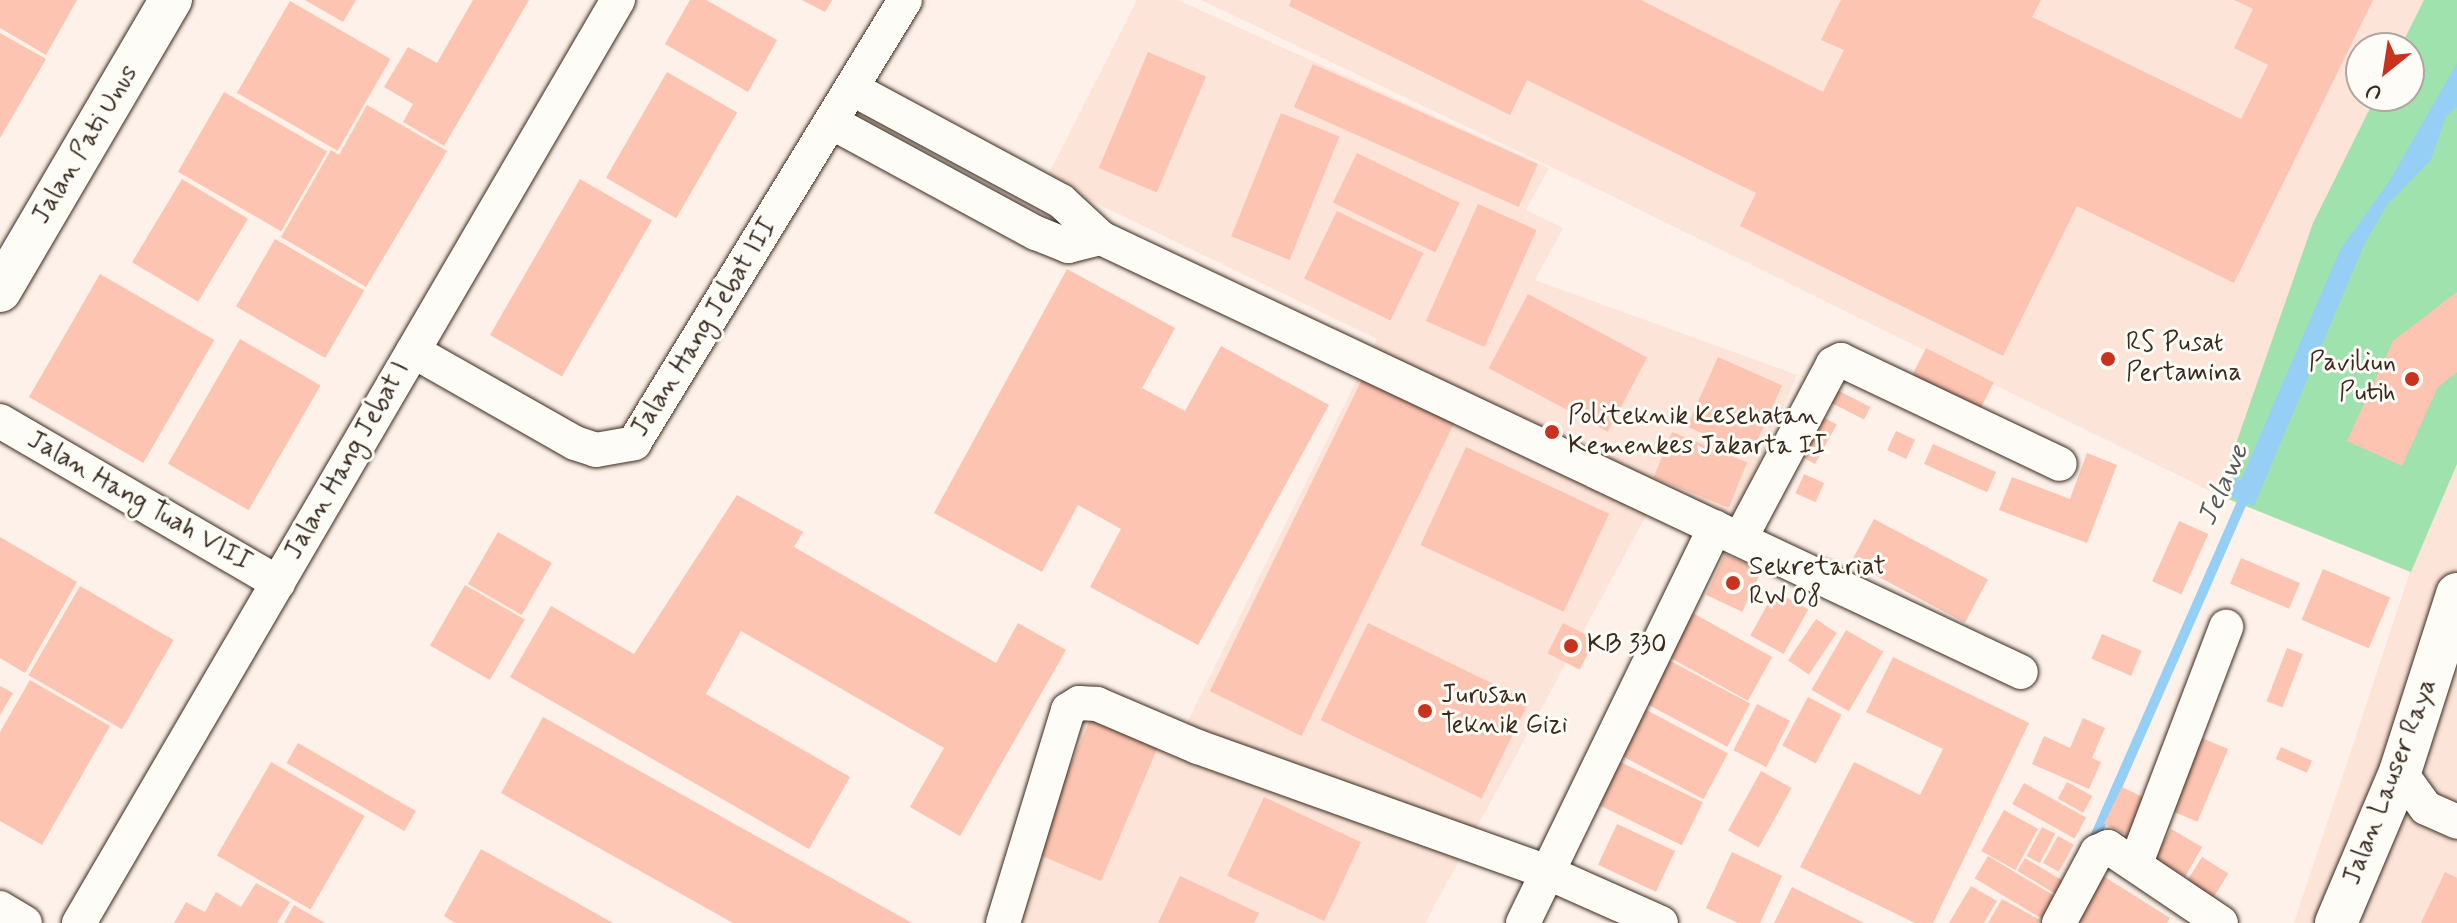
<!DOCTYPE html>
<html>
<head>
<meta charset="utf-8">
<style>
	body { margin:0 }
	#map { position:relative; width:2457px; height:923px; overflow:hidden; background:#fdf1e9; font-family:Mynerve,sans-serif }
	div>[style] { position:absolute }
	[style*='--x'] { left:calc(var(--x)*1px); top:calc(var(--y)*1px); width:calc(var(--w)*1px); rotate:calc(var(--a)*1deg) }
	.built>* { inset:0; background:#fde4d8 }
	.green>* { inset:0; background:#9fe2ad }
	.water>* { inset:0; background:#96cff5 }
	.stream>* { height:10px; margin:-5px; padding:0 5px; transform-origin:5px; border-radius:5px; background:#96cff5 }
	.building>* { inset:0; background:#fdc4b1; transform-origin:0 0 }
	.roads { filter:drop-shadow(0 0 2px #3b2a1e) drop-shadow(0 0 2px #3b2a1e) }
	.minor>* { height:34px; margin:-17px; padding:0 17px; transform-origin:17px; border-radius:17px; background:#fdfcf7 }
	.tertiary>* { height:42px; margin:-21px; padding:0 21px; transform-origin:21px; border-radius:21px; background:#fdfcf7 }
	.dots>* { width:22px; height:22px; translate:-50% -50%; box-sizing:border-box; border:4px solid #fdfcf7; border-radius:50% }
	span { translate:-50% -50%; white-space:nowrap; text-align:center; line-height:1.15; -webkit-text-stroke:6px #fdfcf7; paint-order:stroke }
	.street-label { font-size:26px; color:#3b2a1e }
	.poi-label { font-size:26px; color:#3b2a1e }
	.left { translate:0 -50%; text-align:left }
	.right { translate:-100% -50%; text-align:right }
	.water-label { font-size:28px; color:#565c5e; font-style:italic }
	.north { position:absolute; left:2345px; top:32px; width:80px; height:80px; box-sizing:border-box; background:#fdfcf7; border:2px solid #afa8a0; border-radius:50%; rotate:210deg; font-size:22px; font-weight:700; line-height:32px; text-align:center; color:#3b2a1e }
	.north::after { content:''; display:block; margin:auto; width:28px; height:36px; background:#c8321e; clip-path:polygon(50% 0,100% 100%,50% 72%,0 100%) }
</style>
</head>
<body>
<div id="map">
	<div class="built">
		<i style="clip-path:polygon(1137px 0,1178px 0,1549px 168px,1526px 210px,1563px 228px,1535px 280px,1797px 375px,1734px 520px,1660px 490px,1425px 923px,1013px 923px,1079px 708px,1174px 749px,1377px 339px,1046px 179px)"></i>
		<i style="clip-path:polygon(evenodd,1201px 0,2457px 0,2457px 923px,2294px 923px,2410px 572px,2218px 495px,1616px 198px,1201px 0,2361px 48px,2409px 48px,2409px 96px,2361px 96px,2361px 48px)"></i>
	</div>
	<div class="green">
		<i style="clip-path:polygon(2424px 0,2457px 0,2457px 464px,2411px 572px,2218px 495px,2313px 223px,2376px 96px,2409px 96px,2409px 48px,2400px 48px)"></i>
	</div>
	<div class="water">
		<i style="clip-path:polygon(2457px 63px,2457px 107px,2446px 116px,2431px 160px,2387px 205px,2364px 245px,2254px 506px,2224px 494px,2233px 476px,2241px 480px,2340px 250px,2390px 180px)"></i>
	</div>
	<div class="stream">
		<i style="--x:2092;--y:844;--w:388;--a:-66.3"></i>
	</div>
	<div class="building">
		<i style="clip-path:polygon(0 0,77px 0,46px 55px,0 28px)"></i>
		<i style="clip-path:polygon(305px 0,356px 0,343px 22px)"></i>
		<i style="clip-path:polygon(473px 0,529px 0,444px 146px,403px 122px,413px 104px,384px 87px,408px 47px,437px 63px)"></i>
		<i style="clip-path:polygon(690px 0,706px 0,777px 40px,748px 92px,665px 44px)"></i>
		<i style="clip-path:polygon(802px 0,832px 0,825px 12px)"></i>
		<i style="clip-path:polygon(1291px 0,1641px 0,1823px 92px,1844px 50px,1821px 40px,1841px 0,2041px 0,2032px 17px,2241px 119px,2268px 65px,2234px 48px,2253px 9px,2234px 0,2373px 0,2234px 283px,2077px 206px,2003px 356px,1740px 226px,1756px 193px,1527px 80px,1510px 115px,1289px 6px)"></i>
		<i style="left:290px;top:1px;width:116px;height:106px;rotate:30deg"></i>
		<i style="clip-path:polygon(0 33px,46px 59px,0 138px)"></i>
		<i style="left:1148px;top:52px;width:63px;height:126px;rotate:23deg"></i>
		<i style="left:1313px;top:64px;width:246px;height:47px;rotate:24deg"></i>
		<i style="left:667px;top:72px;width:81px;height:122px;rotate:30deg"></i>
		<i style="left:224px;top:92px;width:119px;height:92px;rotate:30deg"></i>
		<i style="clip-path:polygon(367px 105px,447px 151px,366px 287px,281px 237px,331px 150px,339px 155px)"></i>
		<i style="left:1281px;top:113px;width:63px;height:133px;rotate:22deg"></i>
		<i style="left:1357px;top:153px;width:114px;height:55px;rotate:26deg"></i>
		<i style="left:182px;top:179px;width:77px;height:97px;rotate:31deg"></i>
		<i style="left:580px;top:179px;width:83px;height:180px;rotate:30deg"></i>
		<i style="left:1478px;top:204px;width:64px;height:128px;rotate:24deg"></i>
		<i style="left:1337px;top:211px;width:96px;height:75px;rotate:26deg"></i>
		<i style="left:275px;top:239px;width:103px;height:78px;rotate:30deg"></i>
		<i style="clip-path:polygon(1067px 269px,1175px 328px,1142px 388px,1185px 411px,1221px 346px,1329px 405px,1198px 645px,1090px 587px,1121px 529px,1078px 505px,1042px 572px,934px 513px)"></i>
		<i style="left:100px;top:274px;width:132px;height:142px;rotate:30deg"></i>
		<i style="clip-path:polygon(2457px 292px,2457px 372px,2438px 387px,2402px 466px,2347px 441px,2393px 341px)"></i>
		<i style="left:1528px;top:294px;width:135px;height:84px;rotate:28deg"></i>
		<i style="left:240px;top:339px;width:93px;height:144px;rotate:30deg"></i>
		<i style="left:1926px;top:348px;width:76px;height:33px;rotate:27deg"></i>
		<i style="left:1718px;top:357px;width:70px;height:76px;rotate:24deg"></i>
		<i style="left:1369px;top:365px;width:102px;height:363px;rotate:26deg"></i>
		<i style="left:1833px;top:388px;width:42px;height:14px;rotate:27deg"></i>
		<i style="left:1814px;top:412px;width:26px;height:45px;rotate:29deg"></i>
		<i style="left:1896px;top:431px;width:21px;height:21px;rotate:25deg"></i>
		<i style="left:1672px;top:432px;width:81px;height:49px;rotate:22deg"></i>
		<i style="left:1933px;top:444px;width:69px;height:22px;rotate:24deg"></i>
		<i style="left:1466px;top:447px;width:158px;height:108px;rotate:25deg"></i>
		<i style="clip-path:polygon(2087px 453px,2117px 465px,2087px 543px,1999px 510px,2012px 477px,2070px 499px)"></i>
		<i style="left:1804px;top:474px;width:22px;height:21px;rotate:24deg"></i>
		<i style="clip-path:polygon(737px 495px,803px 532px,794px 547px,996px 663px,1018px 623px,1066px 650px,960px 836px,910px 807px,944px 748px,741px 631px,706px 694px,850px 777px,809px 849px,510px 677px,551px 606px,634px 654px)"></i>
		<i style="left:1874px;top:519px;width:129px;height:49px;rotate:28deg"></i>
		<i style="left:2179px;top:521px;width:32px;height:66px;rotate:24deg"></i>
		<i style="left:498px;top:532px;width:62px;height:60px;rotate:30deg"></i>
		<i style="clip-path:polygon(0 537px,77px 582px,25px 673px,0 658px)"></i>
		<i style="left:1725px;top:554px;width:40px;height:45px;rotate:25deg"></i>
		<i style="left:2241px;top:558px;width:64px;height:28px;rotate:23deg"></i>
		<i style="left:2323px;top:569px;width:73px;height:55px;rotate:23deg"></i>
		<i style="left:465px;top:585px;width:69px;height:70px;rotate:30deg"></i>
		<i style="left:80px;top:586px;width:108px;height:103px;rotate:30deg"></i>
		<i style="left:1775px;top:591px;width:38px;height:51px;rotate:29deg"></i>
		<i style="left:1689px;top:611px;width:95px;height:50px;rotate:29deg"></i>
		<i style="left:1816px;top:619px;width:25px;height:50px;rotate:34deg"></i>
		<i style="left:1368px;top:623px;width:179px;height:108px;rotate:26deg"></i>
		<i style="left:1563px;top:623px;width:36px;height:34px;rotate:27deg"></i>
		<i style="left:1846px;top:630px;width:43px;height:69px;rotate:30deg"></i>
		<i style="left:2102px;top:634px;width:43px;height:27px;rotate:23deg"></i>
		<i style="left:2287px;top:648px;width:17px;height:57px;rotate:21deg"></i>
		<i style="left:1661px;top:656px;width:101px;height:49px;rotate:28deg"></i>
		<i style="clip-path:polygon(1893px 657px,2029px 723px,1933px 923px,1915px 923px,1800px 867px,1854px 762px,1920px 795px,1943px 749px,1866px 712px)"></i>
		<i style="clip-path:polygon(30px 680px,110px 726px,42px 845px,0 821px,0 732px)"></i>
		<i style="clip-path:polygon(0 686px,13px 693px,0 715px)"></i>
		<i style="left:1808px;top:697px;width:38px;height:55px;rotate:28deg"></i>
		<i style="left:1757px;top:704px;width:37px;height:52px;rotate:27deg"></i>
		<i style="left:1637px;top:705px;width:103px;height:52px;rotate:28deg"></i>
		<i style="clip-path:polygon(543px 717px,912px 923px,733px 923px,501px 793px)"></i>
		<i style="clip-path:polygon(2083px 718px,2105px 728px,2092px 758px,2101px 762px,2089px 789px,2032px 764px,2044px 736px,2070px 748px)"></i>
		<i style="left:1090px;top:720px;width:73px;height:144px;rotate:23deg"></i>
		<i style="left:2195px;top:735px;width:36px;height:79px;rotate:23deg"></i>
		<i style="left:298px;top:743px;width:136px;height:23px;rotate:30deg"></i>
		<i style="left:2281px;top:747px;width:34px;height:13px;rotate:24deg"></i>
		<i style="left:1604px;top:754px;width:110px;height:48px;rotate:26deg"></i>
		<i style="left:271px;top:762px;width:108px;height:108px;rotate:30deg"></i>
		<i style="left:1761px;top:771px;width:35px;height:68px;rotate:29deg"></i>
		<i style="left:2067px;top:782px;width:29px;height:19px;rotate:29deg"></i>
		<i style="left:2024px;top:783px;width:71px;height:24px;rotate:29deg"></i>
		<i style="left:2122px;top:787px;width:39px;height:41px;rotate:26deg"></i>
		<i style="left:1264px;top:797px;width:107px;height:87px;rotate:25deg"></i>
		<i style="left:2004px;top:810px;width:39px;height:47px;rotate:29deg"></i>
		<i style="left:1617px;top:824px;width:64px;height:45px;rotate:25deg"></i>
		<i style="left:2042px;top:827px;width:15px;height:33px;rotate:28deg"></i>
		<i style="left:2171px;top:829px;width:36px;height:34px;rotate:30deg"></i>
		<i style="left:2058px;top:836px;width:18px;height:31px;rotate:29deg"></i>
		<i style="clip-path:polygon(481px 849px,613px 923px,455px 923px,444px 916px)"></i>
		<i style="clip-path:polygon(1732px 852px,1782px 876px,1760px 923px,1738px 923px,1706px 908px)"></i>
		<i style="left:1988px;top:856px;width:80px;height:26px;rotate:31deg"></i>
		<i style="left:2202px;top:857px;width:31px;height:41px;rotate:32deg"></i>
		<i style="left:2025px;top:858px;width:45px;height:15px;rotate:31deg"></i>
		<i style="clip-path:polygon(2445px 872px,2457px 878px,2457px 923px,2421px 923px)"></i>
		<i style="clip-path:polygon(2100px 874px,2170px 918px,2167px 923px,2068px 923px)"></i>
		<i style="clip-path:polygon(1180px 876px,1259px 913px,1254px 923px,1158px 923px)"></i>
		<i style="clip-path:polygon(256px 883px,290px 902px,277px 923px,174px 923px,186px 902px,205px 912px,216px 892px,241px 907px)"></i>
		<i style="clip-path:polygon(1971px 886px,1997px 901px,1984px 923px,1949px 923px)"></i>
		<i style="clip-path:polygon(1792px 887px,1864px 923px,1774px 923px)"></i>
		<i style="clip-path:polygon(2002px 899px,2040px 920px,2038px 923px,1988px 923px)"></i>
		<i style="clip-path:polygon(294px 905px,325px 923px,284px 923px)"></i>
	</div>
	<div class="roads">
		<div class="minor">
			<i style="--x:853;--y:89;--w:236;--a:28.3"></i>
			<i style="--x:1061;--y:201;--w:54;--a:42.8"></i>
			<i style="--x:1101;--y:238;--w:1017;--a:25.26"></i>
			<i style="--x:833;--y:123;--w:231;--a:28.5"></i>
			<i style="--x:1036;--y:233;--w:35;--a:22"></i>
			<i style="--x:1068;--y:246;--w:34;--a:-14"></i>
			<i style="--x:413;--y:351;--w:186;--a:29.6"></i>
			<i style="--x:575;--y:443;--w:22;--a:18"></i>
			<i style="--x:596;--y:450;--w:39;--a:-10"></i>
			<i style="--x:634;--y:443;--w:519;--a:-58.54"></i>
			<i style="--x:0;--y:421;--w:322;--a:30.2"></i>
			<i style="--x:1740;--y:539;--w:198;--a:-62"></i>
			<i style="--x:1833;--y:364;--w:9;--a:-27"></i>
			<i style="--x:1841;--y:360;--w:242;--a:25.4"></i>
			<i style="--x:2400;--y:772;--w:44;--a:54.2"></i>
			<i style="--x:2426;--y:808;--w:34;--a:24"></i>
			<i style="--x:2136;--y:863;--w:253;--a:-69.1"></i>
			<i style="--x:0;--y:908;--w:29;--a:31"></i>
			<i style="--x:79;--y:923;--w:1069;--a:-59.72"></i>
			<i style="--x:1003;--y:923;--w:223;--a:-73"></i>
			<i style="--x:1068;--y:710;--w:13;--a:-32"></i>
			<i style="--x:1079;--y:703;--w:18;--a:3"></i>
			<i style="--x:1097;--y:704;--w:110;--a:23.1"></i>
			<i style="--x:1198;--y:747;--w:368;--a:19.7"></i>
			<i style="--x:1544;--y:871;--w:128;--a:24"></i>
			<i style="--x:1523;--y:923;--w:440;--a:-64.1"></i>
			<i style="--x:2059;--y:923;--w:81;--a:-61.8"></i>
			<i style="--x:2097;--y:852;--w:12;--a:-24"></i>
			<i style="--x:2108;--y:847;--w:136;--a:33.9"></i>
		</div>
		<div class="tertiary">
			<i style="--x:0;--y:291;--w:338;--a:-59.6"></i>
			<i style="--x:2336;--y:923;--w:164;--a:-67"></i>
			<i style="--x:2400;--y:772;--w:187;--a:-72.2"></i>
		</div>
	</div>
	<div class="dots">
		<i style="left:2108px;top:359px;background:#c8321e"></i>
		<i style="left:2412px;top:379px;background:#c8321e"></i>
		<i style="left:1552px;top:432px;background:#c8321e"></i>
		<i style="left:1733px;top:583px;background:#c8321e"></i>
		<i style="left:1571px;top:646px;background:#c8321e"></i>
		<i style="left:1425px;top:711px;background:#c8321e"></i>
	</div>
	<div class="street-label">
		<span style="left:86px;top:145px;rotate:-59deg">Jalan Pati Unus</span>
		<span style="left:705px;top:328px;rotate:-58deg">Jalan Hang Jebat III</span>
		<span style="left:348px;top:461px;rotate:-60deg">Jalan Hang Jebat I</span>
		<span style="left:139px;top:502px;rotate:30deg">Jalan Hang Tuah VIII</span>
		<span style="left:2391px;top:782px;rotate:-69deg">Jalan Lauser Raya</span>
	</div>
	<div class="poi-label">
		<span class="left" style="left:2126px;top:359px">RS Pusat<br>Pertamina</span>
		<span class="right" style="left:2396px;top:379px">Paviliun<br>Putih</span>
		<span class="left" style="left:1568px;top:432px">Politeknik Kesehatan<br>Kemenkes Jakarta II</span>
		<span class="left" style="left:1749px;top:583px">Sekretariat<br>RW 08</span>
		<span class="left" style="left:1587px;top:646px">KB 330</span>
		<span class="left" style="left:1441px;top:711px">Jurusan<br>Teknik Gizi</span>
	</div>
	<div class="water-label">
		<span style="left:2224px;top:485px;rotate:-66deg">Jelawe</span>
	</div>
	<div class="north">U</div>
</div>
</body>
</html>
